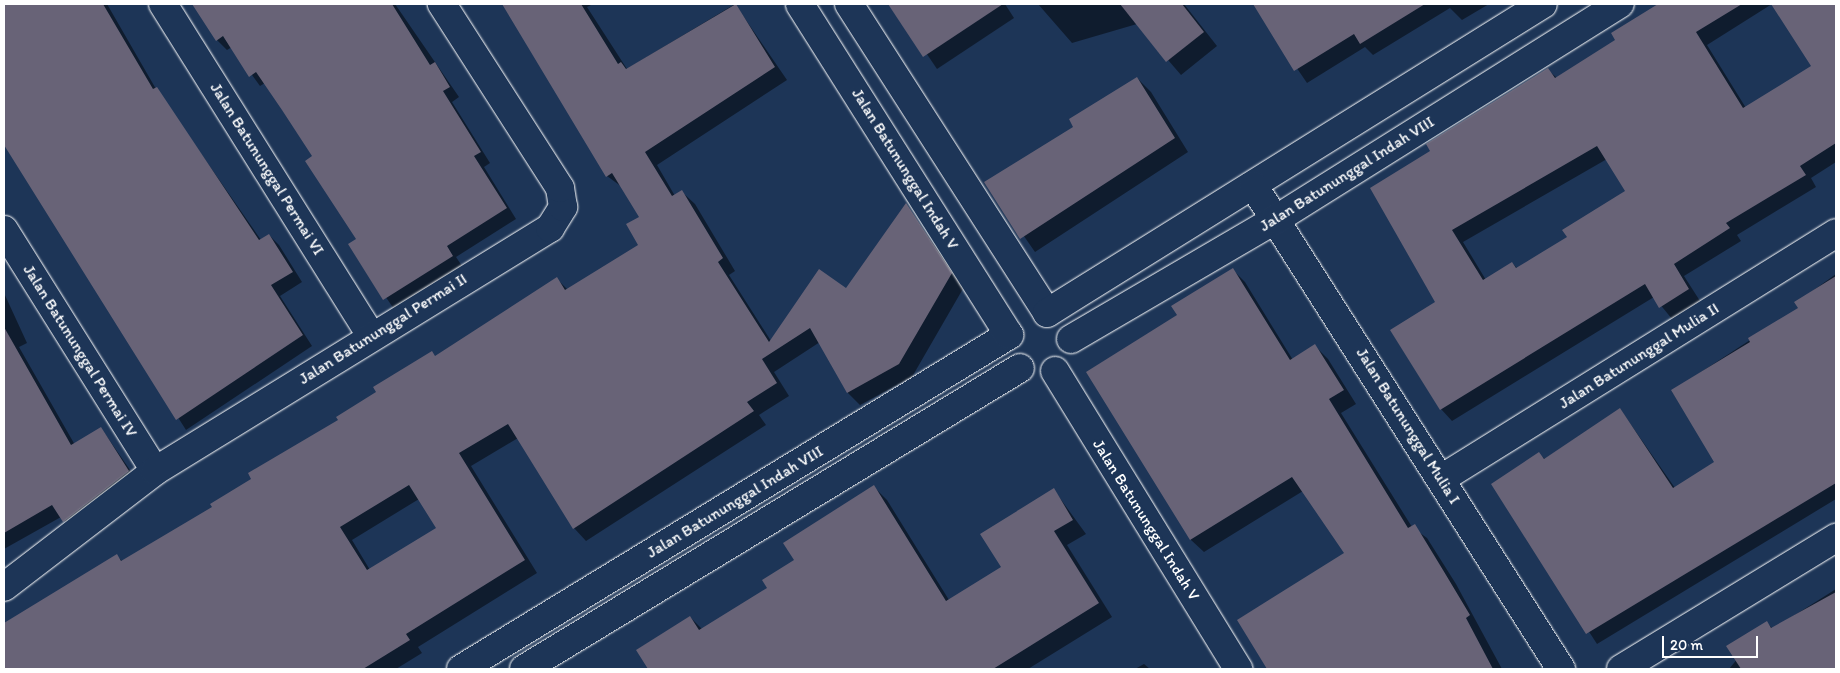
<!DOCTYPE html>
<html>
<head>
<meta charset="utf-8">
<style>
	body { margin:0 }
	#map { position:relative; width:1840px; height:673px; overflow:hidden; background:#1d3557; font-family:Itim,sans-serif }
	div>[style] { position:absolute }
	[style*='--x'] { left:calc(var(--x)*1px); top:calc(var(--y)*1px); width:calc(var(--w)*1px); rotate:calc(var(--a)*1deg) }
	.shadow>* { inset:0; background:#0007 }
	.building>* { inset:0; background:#686377 }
	.roads { filter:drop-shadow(0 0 1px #fff) drop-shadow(0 0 1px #fff) }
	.minor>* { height:28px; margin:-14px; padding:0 14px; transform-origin:14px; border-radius:14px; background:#1d3557 }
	span { translate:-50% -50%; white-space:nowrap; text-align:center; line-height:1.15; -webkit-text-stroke:5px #1d3557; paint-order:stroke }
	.street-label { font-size:16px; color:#fff }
	.frame { position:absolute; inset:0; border:5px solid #fff; pointer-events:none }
	.scale { position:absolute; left:1662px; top:636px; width:96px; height:22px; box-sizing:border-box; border:2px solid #fff; border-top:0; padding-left:6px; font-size:15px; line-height:18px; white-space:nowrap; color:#fff; -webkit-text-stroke:4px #1d3557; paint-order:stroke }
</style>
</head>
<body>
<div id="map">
	<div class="shadow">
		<i style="clip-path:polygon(4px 4px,107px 4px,156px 89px,261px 240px,269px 235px,279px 245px,302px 282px,280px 296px,312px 346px,186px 430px,4px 144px)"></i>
		<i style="clip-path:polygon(194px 4px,395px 4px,459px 97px,452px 102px,490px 163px,484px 167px,516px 219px,456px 257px,462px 266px,394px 309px,350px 245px,358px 239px,314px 157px,265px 83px,260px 86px,232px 47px,227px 50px,217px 40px)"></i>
		<i style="clip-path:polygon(evenodd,503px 4px,593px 4px,587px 7px,627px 69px,735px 4px,787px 80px,657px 165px,675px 196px,682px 192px,695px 204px,735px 271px,729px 275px,771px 341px,846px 290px,906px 205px,964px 287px,912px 377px,860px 405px,848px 393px,820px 342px,774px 372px,789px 396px,759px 415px,766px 425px,586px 541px,574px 528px,518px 438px,471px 466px,537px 573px,418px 647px,422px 653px,396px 669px,4px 669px,4px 631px,117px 556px,122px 561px,214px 508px,557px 279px,568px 290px,640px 245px,640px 217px,622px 187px,607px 176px,503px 4px,419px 499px,438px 529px,370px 570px,352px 540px,419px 499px)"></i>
		<i style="clip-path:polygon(893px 4px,1005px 4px,1014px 18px,937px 69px)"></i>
		<i style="clip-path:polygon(1038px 4px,1184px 4px,1217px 46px,1181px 75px,1137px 24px,1072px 43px)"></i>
		<i style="clip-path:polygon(1261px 4px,1489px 4px,1462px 20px,1450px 8px,1373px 55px,1365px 47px,1307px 83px,1258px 11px,1263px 8px)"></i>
		<i style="clip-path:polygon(evenodd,1660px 4px,1772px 4px,1707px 45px,1746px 108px,1813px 66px,1773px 4px,1836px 4px,1836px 162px,1811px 178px,1816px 187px,1737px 235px,1741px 241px,1684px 276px,1700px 301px,1672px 319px,1654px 297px,1452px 421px,1441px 409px,1432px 152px,1548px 70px,1557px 78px,1617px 41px,1613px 33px,1660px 4px,1607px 159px,1627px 191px,1569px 238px,1518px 269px,1512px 263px,1486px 280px,1463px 242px,1607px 159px)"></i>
		<i style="clip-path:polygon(1137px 78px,1151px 92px,1188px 152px,1035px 252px,986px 182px,1075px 127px)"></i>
		<i style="clip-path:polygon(1232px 269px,1245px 282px,1293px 360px,1315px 346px,1328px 359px,1356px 404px,1341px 413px,1412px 527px,1427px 538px,1456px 584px,1502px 669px,1268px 669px,1238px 620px,1346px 554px,1303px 491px,1204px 552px,1191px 540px,1179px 316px)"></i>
		<i style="clip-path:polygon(1836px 274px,1836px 499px,1597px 644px,1493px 484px,1539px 454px,1545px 459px,1620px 409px,1675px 488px,1716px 462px,1672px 391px,1799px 308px,1796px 303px)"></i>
		<i style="clip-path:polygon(4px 293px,27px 343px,19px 347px,75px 445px,101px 428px,139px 483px,74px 532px,61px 517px,4px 549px)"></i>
		<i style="clip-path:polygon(874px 487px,887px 500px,949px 600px,1003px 567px,1054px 490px,1086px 534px,1067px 545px,1112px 617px,1028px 669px,649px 669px,637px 650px,690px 617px,702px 629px,769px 589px)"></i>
		<i style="clip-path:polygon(1836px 589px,1836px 669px,1729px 669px,1767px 623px,1773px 629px)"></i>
		<i style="clip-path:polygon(1144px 664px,1150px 669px,1135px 669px)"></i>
	</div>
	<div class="building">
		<i style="clip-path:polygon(4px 4px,103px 4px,153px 89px,157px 87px,259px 240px,269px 234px,293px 272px,271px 285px,303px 335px,176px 420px,4px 145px)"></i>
		<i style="clip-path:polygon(192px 4px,392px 4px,430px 65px,435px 62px,450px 87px,443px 91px,481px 152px,474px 156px,507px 208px,447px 246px,453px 256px,383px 300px,348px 244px,356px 239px,305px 161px,312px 156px,282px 110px,256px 72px,249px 77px,223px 36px,216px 41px)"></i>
		<i style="clip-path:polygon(evenodd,502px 4px,581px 4px,618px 64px,621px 62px,626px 69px,736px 4px,775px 67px,645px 152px,672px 196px,682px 190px,723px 258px,718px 262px,769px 342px,819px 269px,846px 288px,906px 203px,952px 273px,899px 364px,847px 393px,810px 328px,762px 359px,777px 383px,747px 402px,754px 411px,573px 529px,508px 424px,459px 453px,525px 560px,406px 634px,410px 640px,363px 669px,4px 669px,4px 623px,117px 554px,121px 561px,212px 507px,210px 504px,251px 479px,248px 473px,338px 420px,336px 417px,376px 392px,373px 387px,432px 351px,435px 356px,557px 277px,565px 290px,638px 245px,626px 224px,639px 217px,612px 173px,606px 177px,502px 4px,409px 485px,436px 528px,367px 570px,340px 527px,409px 485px)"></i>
		<i style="clip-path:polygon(888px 4px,1003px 4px,923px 57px)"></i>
		<i style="clip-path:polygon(1120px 4px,1182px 4px,1204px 32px,1166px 62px)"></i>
		<i style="clip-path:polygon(1253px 4px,1425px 4px,1360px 44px,1354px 34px,1294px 71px)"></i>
		<i style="clip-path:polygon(evenodd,1658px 4px,1742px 4px,1696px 32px,1743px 108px,1811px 66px,1771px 4px,1836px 4px,1836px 143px,1800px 166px,1806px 175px,1726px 223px,1730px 228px,1674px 264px,1689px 289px,1659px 308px,1645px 284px,1440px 410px,1390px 330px,1435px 302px,1370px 188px,1430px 151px,1426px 144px,1548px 68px,1555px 78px,1615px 40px,1611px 33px,1658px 4px,1597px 146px,1625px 191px,1562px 230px,1567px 237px,1516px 268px,1512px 262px,1483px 280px,1452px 230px,1597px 146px)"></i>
		<i style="clip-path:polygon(1137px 77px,1175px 138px,1020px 239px,984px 182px,1073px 127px,1069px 119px)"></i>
		<i style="clip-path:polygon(1233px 268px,1290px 360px,1315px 344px,1344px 390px,1329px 399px,1408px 528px,1415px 524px,1443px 570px,1470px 615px,1466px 618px,1493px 669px,1267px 669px,1237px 620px,1344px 553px,1292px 477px,1190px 540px,1086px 372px,1177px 315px,1171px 306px)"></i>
		<i style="clip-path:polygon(1836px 276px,1836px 483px,1586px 634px,1491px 484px,1539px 452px,1544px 459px,1620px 408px,1673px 488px,1714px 462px,1671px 390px,1750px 342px,1748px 338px,1798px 308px,1794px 302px)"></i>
		<i style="clip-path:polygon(4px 327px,71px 445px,101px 427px,129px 471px,63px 522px,52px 505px,4px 533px)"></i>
		<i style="clip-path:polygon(874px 485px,946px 601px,1001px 567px,980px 534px,1054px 488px,1073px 520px,1054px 531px,1099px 603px,993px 669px,648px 669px,636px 650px,690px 616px,699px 630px,767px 588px,762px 580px,794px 560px,783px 543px)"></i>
		<i style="clip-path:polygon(1836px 592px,1836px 669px,1741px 669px,1726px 646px,1767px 621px,1771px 628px)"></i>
	</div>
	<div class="roads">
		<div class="minor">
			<i style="--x:163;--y:4;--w:391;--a:57.9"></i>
			<i style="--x:849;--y:4;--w:367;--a:57.3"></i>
			<i style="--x:1047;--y:313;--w:584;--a:-31.92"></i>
			<i style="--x:1253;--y:185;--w:574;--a:57.53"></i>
			<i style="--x:4;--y:230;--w:284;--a:57.9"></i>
			<i style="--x:1071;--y:339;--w:236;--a:-30.3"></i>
			<i style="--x:1275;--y:220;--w:407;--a:-32.1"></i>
			<i style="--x:1055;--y:371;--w:350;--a:58.4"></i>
			<i style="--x:1441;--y:479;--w:465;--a:-31.9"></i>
			<i style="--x:4;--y:587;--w:190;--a:-37.5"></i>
			<i style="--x:155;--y:471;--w:464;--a:-31.6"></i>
			<i style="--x:550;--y:228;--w:25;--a:-58"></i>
			<i style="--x:563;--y:207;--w:19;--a:-99"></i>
			<i style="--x:560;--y:188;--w:219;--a:-122.7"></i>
			<i style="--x:461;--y:669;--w:642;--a:-31.36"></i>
			<i style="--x:1009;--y:335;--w:391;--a:-122.3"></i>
			<i style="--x:524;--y:669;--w:580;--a:-31.25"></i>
			<i style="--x:1621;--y:669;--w:252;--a:-31.4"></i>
		</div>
	</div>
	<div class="street-label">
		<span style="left:267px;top:169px;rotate:58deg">Jalan Batununggal Permai VI</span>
		<span style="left:905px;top:169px;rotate:58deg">Jalan Batununggal Indah V</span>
		<span style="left:1347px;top:174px;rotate:-32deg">Jalan Batununggal Indah VIII</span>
		<span style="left:383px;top:329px;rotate:-32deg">Jalan Batununggal Permai II</span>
		<span style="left:80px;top:351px;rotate:58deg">Jalan Batununggal Permai IV</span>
		<span style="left:1639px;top:356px;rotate:-32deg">Jalan Batununggal Mulia II</span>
		<span style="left:1408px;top:426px;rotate:58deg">Jalan Batununggal Mulia I</span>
		<span style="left:735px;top:502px;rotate:-31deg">Jalan Batununggal Indah VIII</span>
		<span style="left:1146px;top:520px;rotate:58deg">Jalan Batununggal Indah V</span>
	</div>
	<div class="frame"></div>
	<div class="scale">20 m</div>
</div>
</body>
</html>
